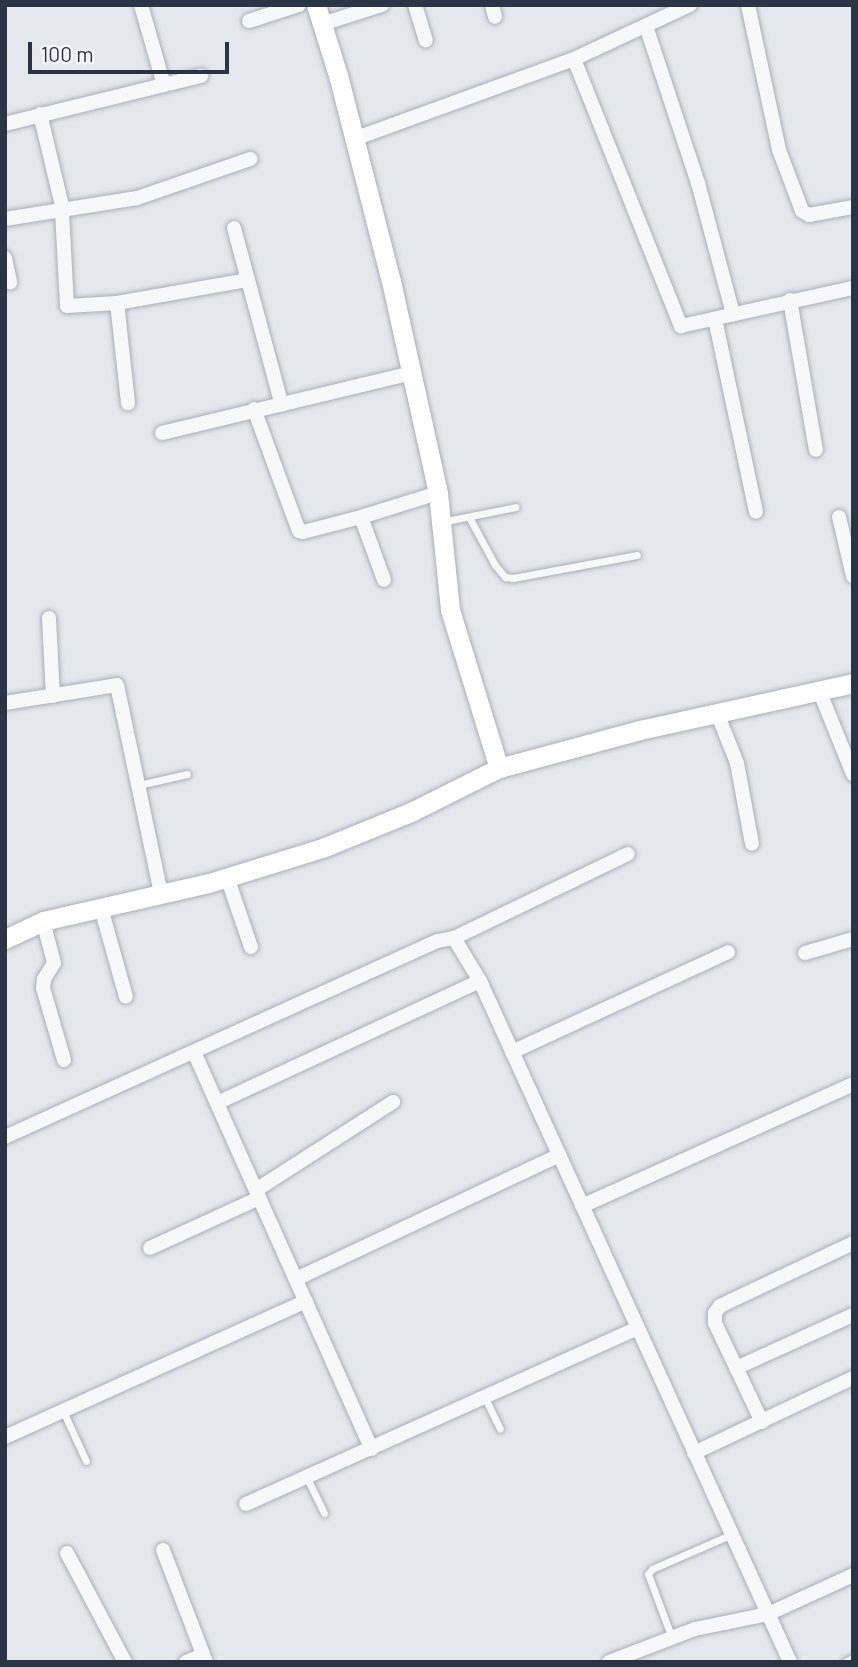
<!DOCTYPE html>
<html>
<head>
<meta charset="utf-8">
<style>
	body { margin:0 }
	#map { position:relative; width:858px; height:1667px; overflow:hidden; background:#e4e7ec; font-family:Barlow,sans-serif }
	div>[style] { position:absolute }
	[style*='--x'] { left:calc(var(--x)*1px); top:calc(var(--y)*1px); width:calc(var(--w)*1px); rotate:calc(var(--a)*1deg) }
	.roads { filter:drop-shadow(0 0 2px #a9aeb7) drop-shadow(0 0 2px #a9aeb7) }
	.lane>* { height:7px; margin:-3.5px; padding:0 3.5px; transform-origin:3.5px; border-radius:3.5px; background:#f7f8fa }
	.street>* { height:14px; margin:-7px; padding:0 7px; transform-origin:7px; border-radius:7px; background:#f7f8fa }
	.secondary>* { height:19px; margin:-9.5px; padding:0 9.5px; transform-origin:9.5px; border-radius:9.5px; background:#fff }
	span { translate:-50% -50%; white-space:nowrap; text-align:center; line-height:1.15; -webkit-text-stroke:7px #f4f6f9; paint-order:stroke }
	.frame { position:absolute; inset:0; border:7px solid #2b3445; pointer-events:none }
	.scale { position:absolute; left:28px; top:42px; width:201px; height:32px; box-sizing:border-box; border:4px solid #2b3445; border-top:0; padding-left:9px; font-size:21px; line-height:24px; white-space:nowrap; color:#2b3445; -webkit-text-stroke:5px #f4f6f9; paint-order:stroke }
</style>
</head>
<body>
<div id="map">
	<div class="roads">
		<div class="lane">
			<i style="--x:469;--y:517;--w:55;--a:61.6"></i>
			<i style="--x:495;--y:565;--w:16;--a:50"></i>
			<i style="--x:505;--y:577;--w:8;--a:7"></i>
			<i style="--x:513;--y:578;--w:126;--a:-10.5"></i>
			<i style="--x:441;--y:522;--w:76;--a:-11.3"></i>
			<i style="--x:139;--y:785;--w:49;--a:-12.9"></i>
			<i style="--x:485;--y:1398;--w:34;--a:64"></i>
			<i style="--x:63;--y:1411;--w:55;--a:65.3"></i>
			<i style="--x:307;--y:1478;--w:39;--a:64"></i>
			<i style="--x:672;--y:1638;--w:68;--a:-110.6"></i>
			<i style="--x:648;--y:1574;--w:6;--a:-51"></i>
			<i style="--x:652;--y:1569;--w:87;--a:-23.6"></i>
			<i style="--x:845;--y:1662;--w:9;--a:-27"></i>
		</div>
		<div class="street">
			<i style="--x:141;--y:5;--w:83;--a:74"></i>
			<i style="--x:415;--y:5;--w:37;--a:73"></i>
			<i style="--x:492;--y:5;--w:12;--a:76"></i>
			<i style="--x:748;--y:5;--w:148;--a:77.9"></i>
			<i style="--x:779;--y:150;--w:65;--a:69.3"></i>
			<i style="--x:802;--y:211;--w:8;--a:30"></i>
			<i style="--x:809;--y:215;--w:45;--a:-10.3"></i>
			<i style="--x:249;--y:21;--w:52;--a:-17.7"></i>
			<i style="--x:322;--y:24;--w:63;--a:-17.6"></i>
			<i style="--x:646;--y:26;--w:165;--a:71.7"></i>
			<i style="--x:698;--y:183;--w:136;--a:75"></i>
			<i style="--x:574;--y:59;--w:288;--a:68.2"></i>
			<i style="--x:681;--y:326;--w:176;--a:-12.5"></i>
			<i style="--x:40;--y:114;--w:99;--a:76.5"></i>
			<i style="--x:5;--y:124;--w:202;--a:-13.8"></i>
			<i style="--x:354;--y:139;--w:234;--a:-20"></i>
			<i style="--x:574;--y:59;--w:128;--a:-25"></i>
			<i style="--x:62;--y:211;--w:95;--a:87"></i>
			<i style="--x:67;--y:306;--w:50;--a:-3.4"></i>
			<i style="--x:117;--y:303;--w:133;--a:-10"></i>
			<i style="--x:5;--y:219;--w:134;--a:-9"></i>
			<i style="--x:137;--y:198;--w:120;--a:-19"></i>
			<i style="--x:234;--y:228;--w:180;--a:74.9"></i>
			<i style="--x:5;--y:258;--w:25;--a:78"></i>
			<i style="--x:790;--y:300;--w:152;--a:80.2"></i>
			<i style="--x:117;--y:303;--w:101;--a:83.7"></i>
			<i style="--x:715;--y:319;--w:197;--a:78"></i>
			<i style="--x:254;--y:409;--w:130;--a:69.8"></i>
			<i style="--x:299;--y:531;--w:4;--a:14"></i>
			<i style="--x:303;--y:532;--w:60;--a:-14.5"></i>
			<i style="--x:361;--y:517;--w:81;--a:-17.3"></i>
			<i style="--x:162;--y:433;--w:257;--a:-13.5"></i>
			<i style="--x:361;--y:517;--w:67;--a:69.9"></i>
			<i style="--x:839;--y:517;--w:61;--a:76.7"></i>
			<i style="--x:49;--y:618;--w:78;--a:87.1"></i>
			<i style="--x:819;--y:690;--w:91;--a:68"></i>
			<i style="--x:5;--y:703;--w:113;--a:-9.1"></i>
			<i style="--x:117;--y:685;--w:214;--a:78.1"></i>
			<i style="--x:717;--y:713;--w:54;--a:68.2"></i>
			<i style="--x:737;--y:763;--w:82;--a:79.5"></i>
			<i style="--x:227;--y:877;--w:74;--a:71.1"></i>
			<i style="--x:101;--y:908;--w:92;--a:74.3"></i>
			<i style="--x:43;--y:921;--w:43;--a:75.3"></i>
			<i style="--x:54;--y:963;--w:19;--a:122"></i>
			<i style="--x:44;--y:979;--w:9;--a:96"></i>
			<i style="--x:43;--y:988;--w:75;--a:73.7"></i>
			<i style="--x:454;--y:938;--w:193;--a:-25.8"></i>
			<i style="--x:805;--y:953;--w:50;--a:-16.3"></i>
			<i style="--x:194;--y:1052;--w:435;--a:65.9"></i>
			<i style="--x:512;--y:1052;--w:238;--a:-24.8"></i>
			<i style="--x:217;--y:1103;--w:290;--a:-24.9"></i>
			<i style="--x:5;--y:1137;--w:475;--a:-24.4"></i>
			<i style="--x:438;--y:941;--w:16;--a:-11"></i>
			<i style="--x:454;--y:938;--w:50;--a:58.8"></i>
			<i style="--x:480;--y:981;--w:748;--a:65.52"></i>
			<i style="--x:256;--y:1190;--w:163;--a:-32.7"></i>
			<i style="--x:582;--y:1206;--w:297;--a:-24.2"></i>
			<i style="--x:150;--y:1248;--w:120;--a:-24.6"></i>
			<i style="--x:296;--y:1279;--w:291;--a:-25.2"></i>
			<i style="--x:736;--y:1368;--w:128;--a:-24.4"></i>
			<i style="--x:762;--y:1422;--w:110;--a:-115.4"></i>
			<i style="--x:715;--y:1323;--w:10;--a:-90"></i>
			<i style="--x:715;--y:1313;--w:9;--a:-54"></i>
			<i style="--x:720;--y:1306;--w:147;--a:-25.3"></i>
			<i style="--x:5;--y:1437;--w:330;--a:-24.3"></i>
			<i style="--x:694;--y:1453;--w:176;--a:-25.3"></i>
			<i style="--x:246;--y:1504;--w:429;--a:-24.2"></i>
			<i style="--x:163;--y:1550;--w:120;--a:69"></i>
			<i style="--x:67;--y:1553;--w:123;--a:62"></i>
			<i style="--x:186;--y:1662;--w:18;--a:-22"></i>
			<i style="--x:609;--y:1662;--w:92;--a:-21"></i>
			<i style="--x:695;--y:1629;--w:75;--a:-11.6"></i>
			<i style="--x:768;--y:1614;--w:94;--a:-24.6"></i>
		</div>
		<div class="secondary">
			<i style="--x:316;--y:5;--w:73;--a:72.6"></i>
			<i style="--x:338;--y:75;--w:213;--a:75.6"></i>
			<i style="--x:391;--y:281;--w:217;--a:77.5"></i>
			<i style="--x:438;--y:493;--w:118;--a:84.1"></i>
			<i style="--x:450;--y:610;--w:165;--a:72.8"></i>
			<i style="--x:5;--y:939;--w:42;--a:-25.3"></i>
			<i style="--x:43;--y:921;--w:170;--a:-12.9"></i>
			<i style="--x:209;--y:883;--w:121;--a:-17.2"></i>
			<i style="--x:325;--y:847;--w:95;--a:-22.2"></i>
			<i style="--x:413;--y:811;--w:96;--a:-26.6"></i>
			<i style="--x:499;--y:768;--w:146;--a:-15.1"></i>
			<i style="--x:640;--y:730;--w:218;--a:-12.4"></i>
		</div>
	</div>
	<div class="frame"></div>
	<div class="scale">100 m</div>
</div>
</body>
</html>
